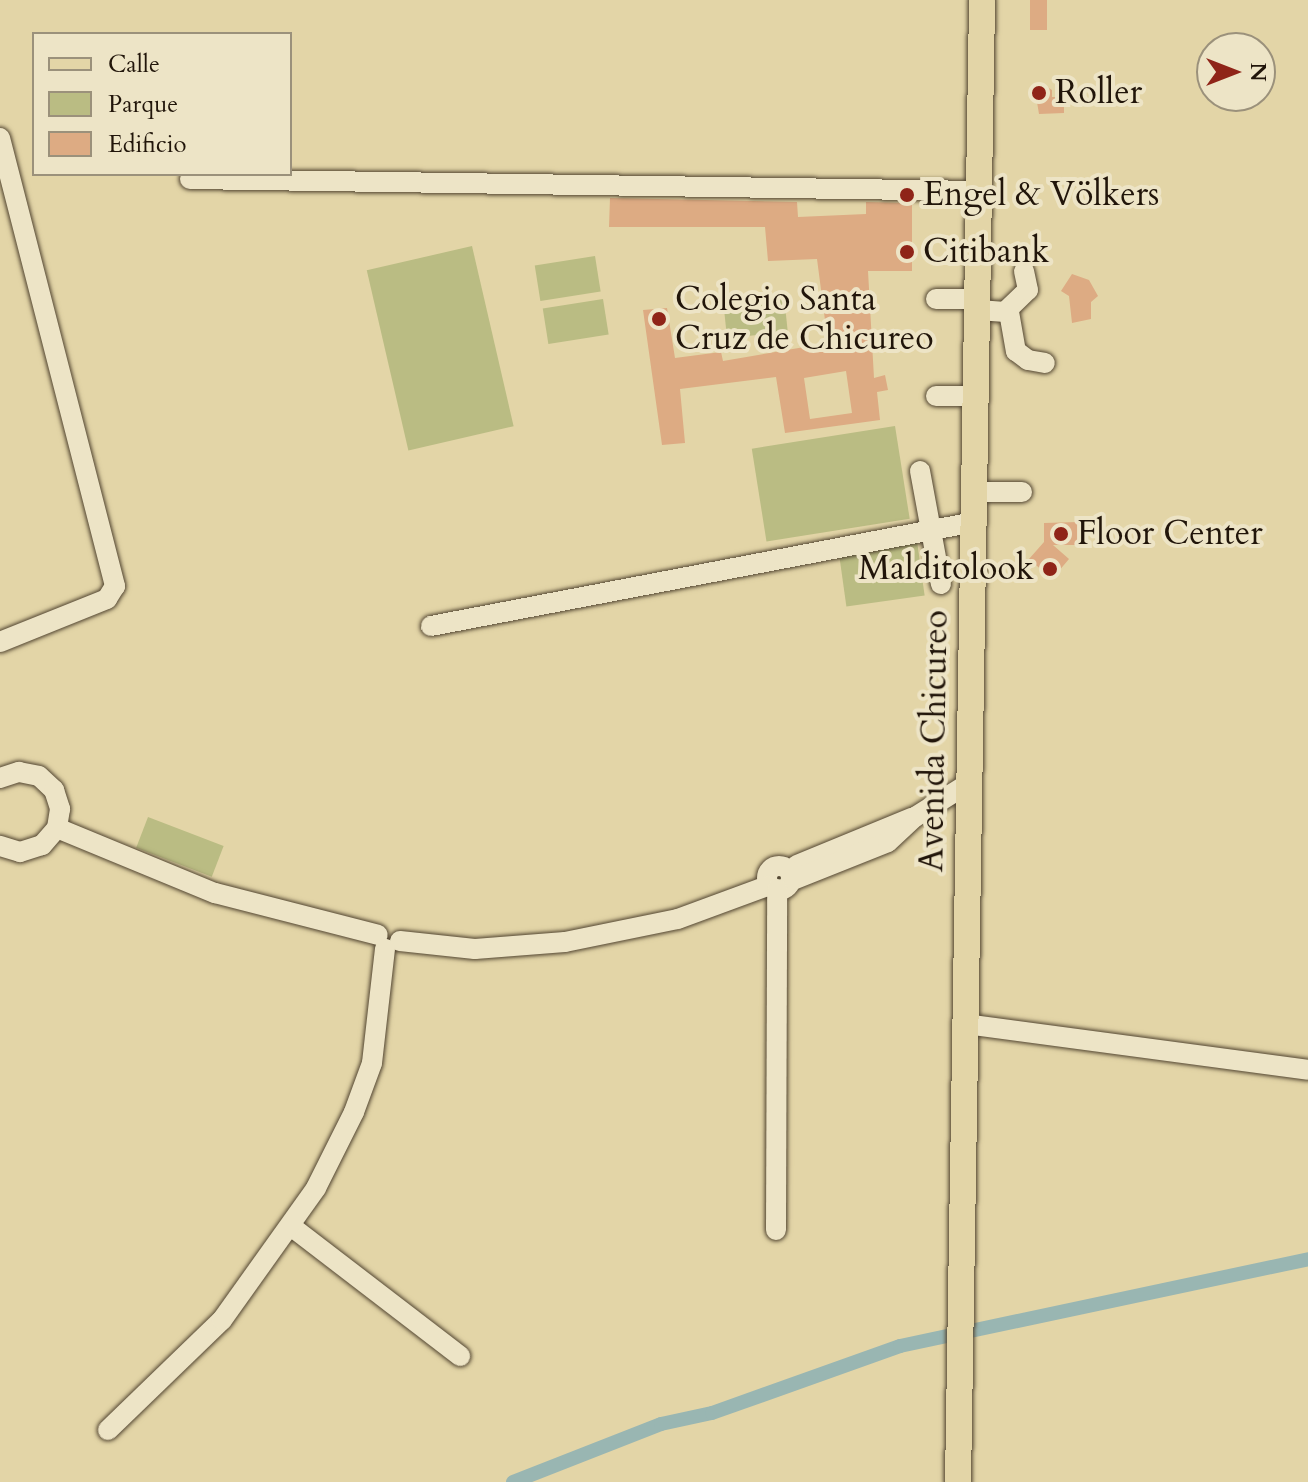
<!DOCTYPE html>
<html>
<head>
<meta charset="utf-8">
<style>
	body { margin:0 }
	#map { position:relative; width:1308px; height:1482px; overflow:hidden; background:#e3d5a7; font-family:Cardo,serif }
	div>[style] { position:absolute }
	[style*='--x'] { left:calc(var(--x)*1px); top:calc(var(--y)*1px); width:calc(var(--w)*1px); rotate:calc(var(--a)*1deg) }
	.green>* { inset:0; background:#babc83; transform-origin:0 0 }
	.canal>* { height:14px; margin:-7px; padding:0 7px; transform-origin:7px; border-radius:7px; background:#99b6b2 }
	.building>* { inset:0; background:#ddab83; transform-origin:0 0 }
	.roads { filter:drop-shadow(0 0 2px #524531) drop-shadow(0 0 2px #524531) }
	.minor>* { height:20px; margin:-10px; padding:0 10px; transform-origin:10px; border-radius:10px; background:#ede4c6 }
	.minor>.ring { margin:-10px; padding:0; box-sizing:content-box; background:none; border:20px solid #ede4c6; border-radius:50% }
	.major>* { height:26px; margin:-13px; padding:0 13px; transform-origin:13px; border-radius:13px; background:#e3d5a7 }
	.dots>* { width:22px; height:22px; translate:-50% -50%; box-sizing:border-box; border:4px solid #ede4c6; border-radius:50% }
	span { translate:-50% -50%; white-space:nowrap; text-align:center; line-height:1.15; -webkit-text-stroke:8px #ede4c6; paint-order:stroke }
	.poi-label { font-size:34px; color:#21150a }
	.left { translate:0 -50%; text-align:left }
	.right { translate:-100% -50%; text-align:right }
	.street-label { font-size:34px; color:#21150a }
	.legend { position:absolute; left:32px; top:32px; width:260px; height:144px; box-sizing:border-box; background:#ede4c6; border:2px solid #9b917b; margin:0; padding:10px 14px; list-style:none; font-size:24px; color:#21150a }
	.legend li { display:flex; align-items:center; gap:16px; height:40px }
	.legend b { width:40px; border:2px solid #9b917b }
	.north { position:absolute; left:1196px; top:32px; width:80px; height:80px; box-sizing:border-box; background:#ede4c6; border:2px solid #9b917b; border-radius:50%; rotate:90deg; font-size:22px; font-weight:700; line-height:32px; text-align:center; color:#21150a }
	.north::after { content:''; display:block; margin:auto; width:28px; height:36px; background:#8f2418; clip-path:polygon(50% 0,100% 100%,50% 72%,0 100%) }
</style>
</head>
<body>
<div id="map">
	<div class="green">
		<i style="left:472px;top:246px;width:185px;height:108px;rotate:77deg"></i>
		<i style="left:595px;top:256px;width:36px;height:61px;rotate:81deg"></i>
		<i style="left:784px;top:296px;width:36px;height:61px;rotate:84deg"></i>
		<i style="left:603px;top:299px;width:36px;height:61px;rotate:81deg"></i>
		<i style="left:895px;top:426px;width:94px;height:145px;rotate:81deg"></i>
		<i style="left:916px;top:534px;width:62px;height:79px;rotate:82deg"></i>
		<i style="left:148px;top:817px;width:81px;height:33px;rotate:21deg"></i>
	</div>
	<div class="canal">
		<i style="--x:513;--y:1482;--w:159;--a:-21.4"></i>
		<i style="--x:661;--y:1424;--w:52;--a:-12.2"></i>
		<i style="--x:712;--y:1413;--w:200;--a:-19.6"></i>
		<i style="--x:900;--y:1346;--w:417;--a:-12"></i>
	</div>
	<div class="building">
		<i style="left:1030px;top:0;width:17px;height:30px"></i>
		<i style="clip-path:polygon(1044px 85px,1052px 90px,1052px 97px,1064px 97px,1064px 113px,1039px 114px,1035px 90px)"></i>
		<i style="clip-path:polygon(evenodd,610px 198px,797px 202px,798px 217px,866px 214px,866px 202px,912px 203px,912px 271px,868px 271px,874px 378px,885px 375px,888px 390px,877px 392px,880px 420px,785px 433px,776px 377px,680px 389px,685px 443px,662px 445px,643px 310px,667px 308px,675px 358px,721px 352px,723px 361px,828px 343px,817px 259px,768px 261px,765px 227px,609px 227px,610px 198px,846px 371px,852px 413px,810px 419px,804px 378px,846px 371px)"></i>
		<i style="clip-path:polygon(1072px 274px,1089px 280px,1098px 296px,1091px 302px,1091px 319px,1072px 323px,1069px 296px,1061px 291px)"></i>
		<i style="clip-path:polygon(1078px 522px,1078px 545px,1053px 545px,1069px 559px,1052px 579px,1029px 559px,1044px 542px,1044px 523px)"></i>
	</div>
	<div class="roads">
		<div class="minor">
			<i style="--x:0;--y:138;--w:463;--a:75.6"></i>
			<i style="--x:115;--y:586;--w:15;--a:122"></i>
			<i style="--x:107;--y:599;--w:115;--a:158.1"></i>
			<i style="--x:190;--y:179;--w:790;--a:0.87"></i>
			<i style="--x:936;--y:299;--w:42;--a:0"></i>
			<i style="--x:978;--y:310;--w:31;--a:4"></i>
			<i style="--x:1009;--y:312;--w:40;--a:80"></i>
			<i style="--x:1016;--y:351;--w:15;--a:37"></i>
			<i style="--x:1028;--y:360;--w:17;--a:10"></i>
			<i style="--x:1007;--y:310;--w:29;--a:-44"></i>
			<i style="--x:1028;--y:290;--w:19;--a:-102"></i>
			<i style="--x:936;--y:396;--w:40;--a:0"></i>
			<i style="--x:920;--y:471;--w:115;--a:79.5"></i>
			<i style="--x:974;--y:492;--w:48;--a:0"></i>
			<i style="--x:431;--y:626;--w:553;--a:-10.84"></i>
			<i style="--x:0;--y:778;--w:20;--a:-18"></i>
			<i style="--x:19;--y:772;--w:20;--a:11"></i>
			<i style="--x:39;--y:776;--w:21;--a:43"></i>
			<i style="--x:54;--y:790;--w:20;--a:72"></i>
			<i style="--x:60;--y:809;--w:19;--a:99"></i>
			<i style="--x:57;--y:828;--w:23;--a:131"></i>
			<i style="--x:42;--y:845;--w:23;--a:162"></i>
			<i style="--x:20;--y:852;--w:21;--a:-163"></i>
			<i style="--x:57;--y:828;--w:171;--a:22.4"></i>
			<i style="--x:215;--y:893;--w:168;--a:14.4"></i>
			<i style="--x:797;--y:865;--w:123;--a:-22.4"></i>
			<i class="ring" style="left:767px;top:866px;width:4px;height:4px"></i>
			<i style="--x:793;--y:880;--w:102;--a:-21.8"></i>
			<i style="--x:888;--y:842;--w:37;--a:-43"></i>
			<i style="--x:915;--y:817;--w:64;--a:-32.2"></i>
			<i style="--x:400;--y:941;--w:75;--a:6.1"></i>
			<i style="--x:475;--y:949;--w:90;--a:-4.4"></i>
			<i style="--x:565;--y:942;--w:115;--a:-11.5"></i>
			<i style="--x:678;--y:919;--w:95;--a:-20.3"></i>
			<i style="--x:965;--y:1024;--w:346;--a:7.6"></i>
			<i style="--x:292;--y:1227;--w:212;--a:37.5"></i>
			<i style="--x:776;--y:1230;--w:341;--a:-89.8"></i>
			<i style="--x:108;--y:1430;--w:158;--a:-44"></i>
			<i style="--x:222;--y:1320;--w:162;--a:-54.5"></i>
			<i style="--x:316;--y:1188;--w:85;--a:-63.4"></i>
			<i style="--x:354;--y:1112;--w:52;--a:-69.8"></i>
			<i style="--x:372;--y:1063;--w:115;--a:-83.5"></i>
		</div>
		<div class="major">
			<i style="--x:958;--y:1482;--w:1482;--a:-89.07"></i>
		</div>
	</div>
	<div class="dots">
		<i style="left:1039px;top:93px;background:#8f2418"></i>
		<i style="left:907px;top:195px;background:#8f2418"></i>
		<i style="left:907px;top:252px;background:#8f2418"></i>
		<i style="left:659px;top:319px;background:#8f2418"></i>
		<i style="left:1061px;top:534px;background:#8f2418"></i>
		<i style="left:1050px;top:569px;background:#8f2418"></i>
	</div>
	<div class="poi-label">
		<span class="left" style="left:1055px;top:93px">Roller</span>
		<span class="left" style="left:923px;top:195px">Engel &amp; Völkers</span>
		<span class="left" style="left:923px;top:252px">Citibank</span>
		<span class="left" style="left:675px;top:319px">Colegio Santa<br>Cruz de Chicureo</span>
		<span class="left" style="left:1077px;top:534px">Floor Center</span>
		<span class="right" style="left:1034px;top:569px">Malditolook</span>
	</div>
	<div class="street-label">
		<span style="left:934px;top:741px;rotate:-89deg">Avenida Chicureo</span>
	</div>
	<ul class="legend">
	<li><b style="height:10px;background:#e3d5a7"></b>Calle</li>
	<li><b style="height:22px;background:#babc83"></b>Parque</li>
	<li><b style="height:22px;background:#ddab83"></b>Edificio</li>
	</ul>
	<div class="north">N</div>
</div>
</body>
</html>
